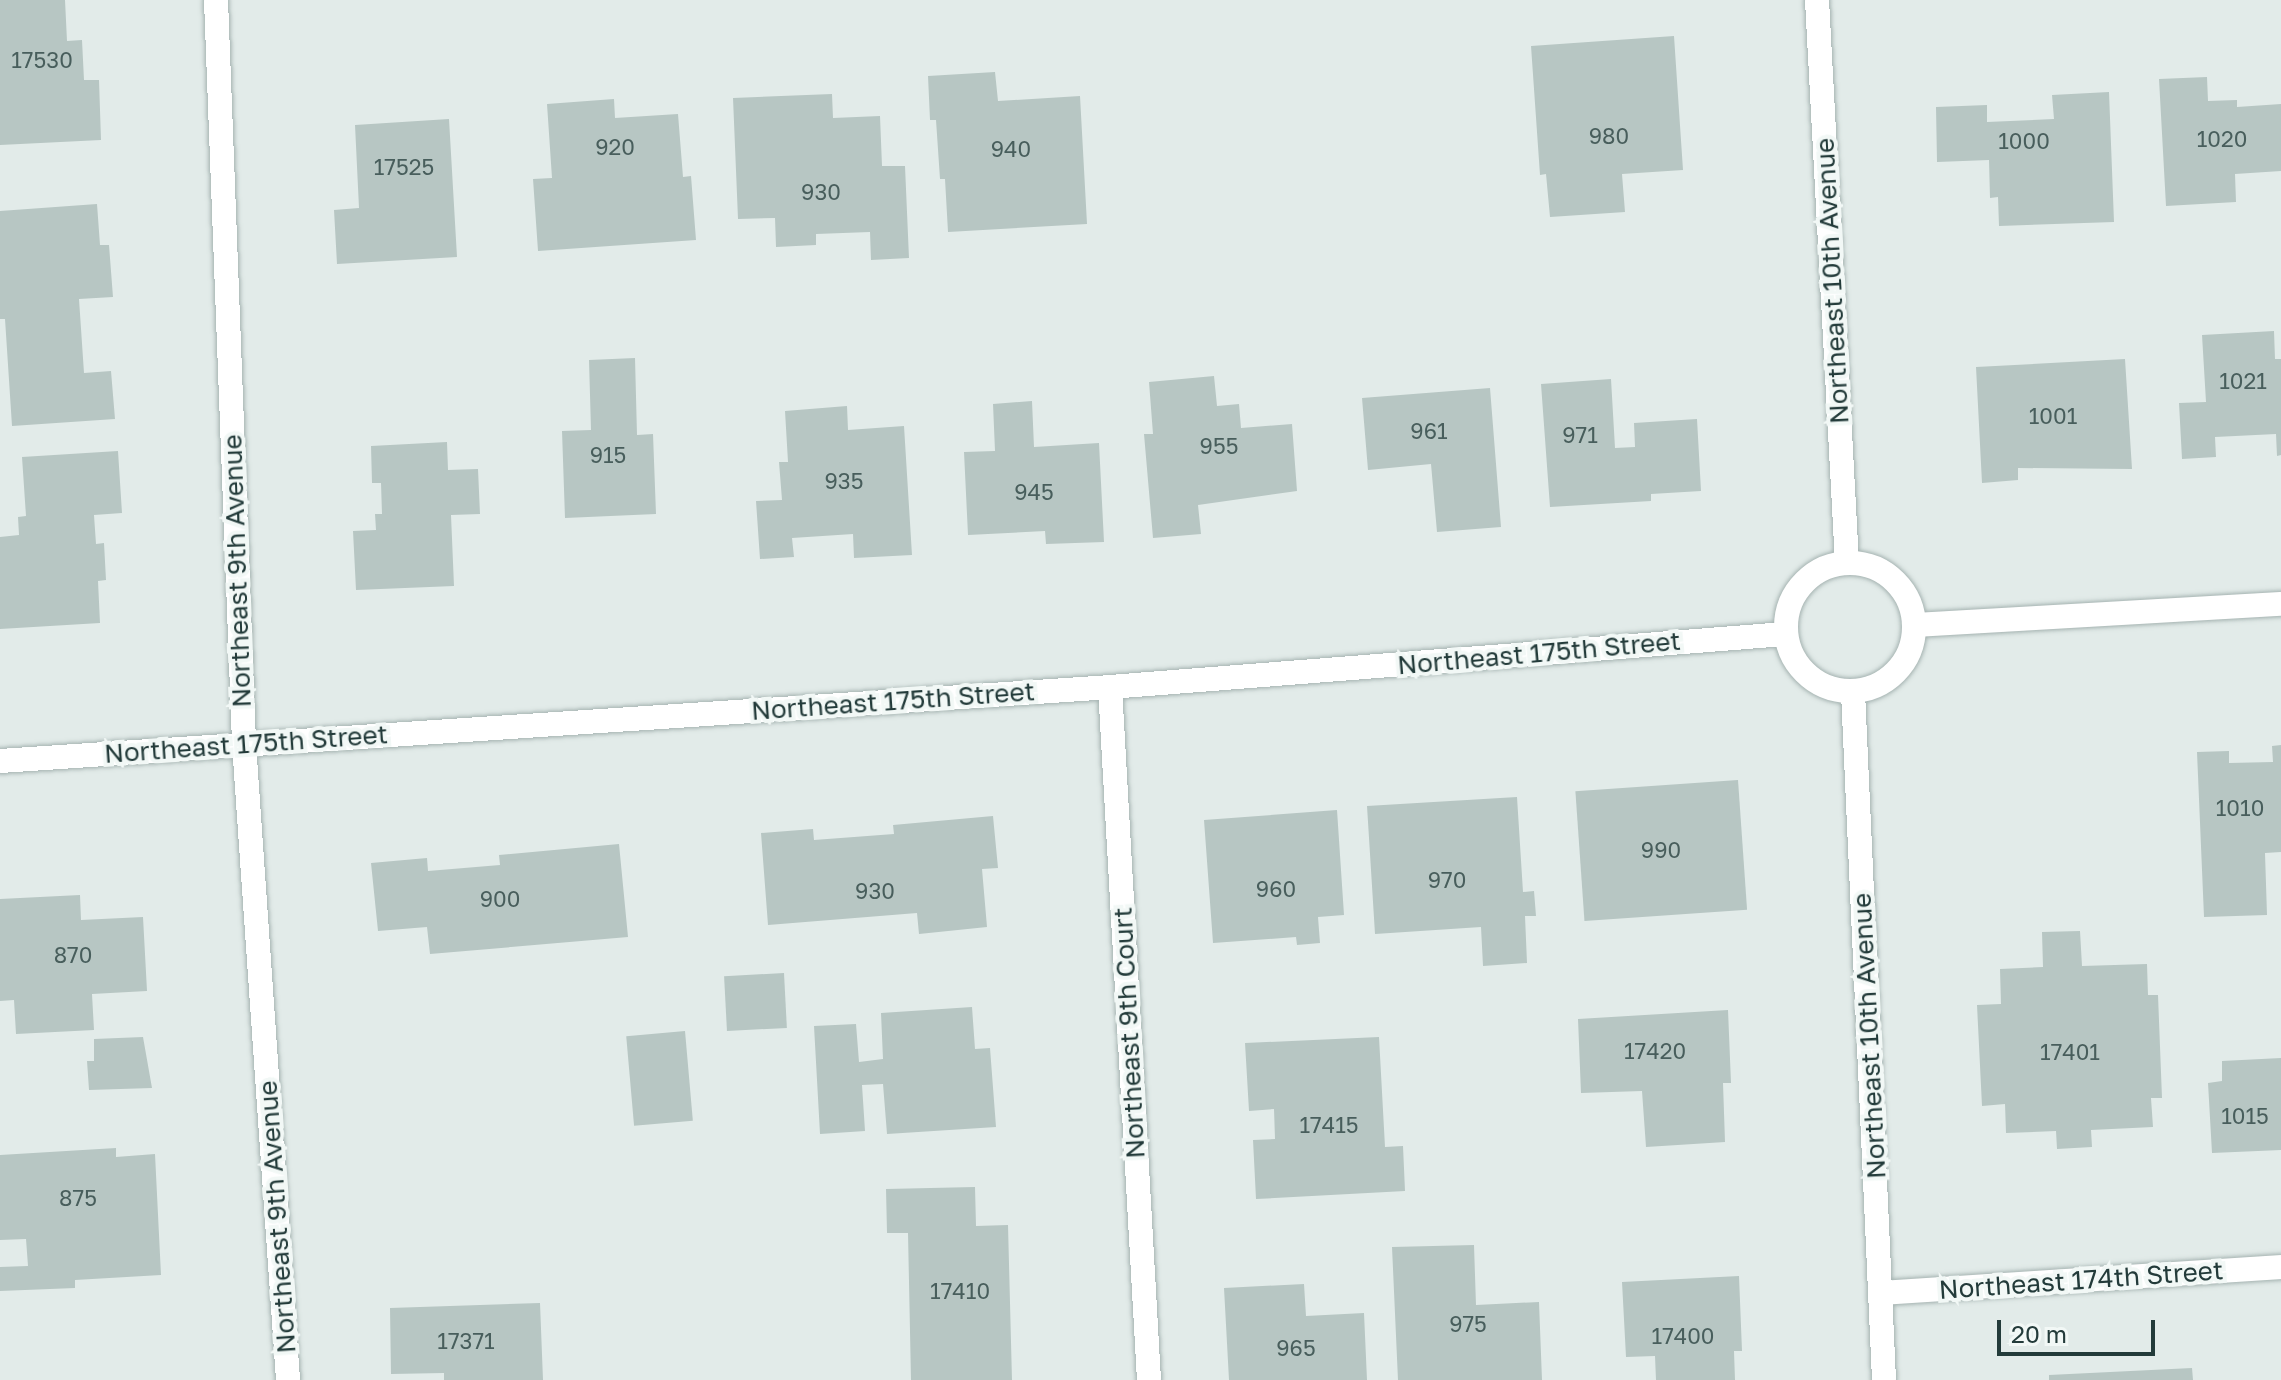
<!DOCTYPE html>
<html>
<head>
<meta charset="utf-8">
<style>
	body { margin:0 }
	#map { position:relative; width:2281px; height:1380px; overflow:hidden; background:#e2ebe9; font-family:"Golos Text",sans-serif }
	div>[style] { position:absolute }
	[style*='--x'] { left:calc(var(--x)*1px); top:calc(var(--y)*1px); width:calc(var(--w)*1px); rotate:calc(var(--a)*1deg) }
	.building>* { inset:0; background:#b7c6c3; transform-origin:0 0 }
	.roads { filter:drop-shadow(0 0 2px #a5b3b1) drop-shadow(0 0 2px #a5b3b1) }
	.street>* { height:24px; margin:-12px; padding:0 12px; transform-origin:12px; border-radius:12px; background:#fff }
	.secondary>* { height:24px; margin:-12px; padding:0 12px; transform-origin:12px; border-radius:12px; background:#fff }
	.secondary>.ring { margin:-12px; padding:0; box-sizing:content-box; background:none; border:24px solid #fff; border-radius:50% }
	span { translate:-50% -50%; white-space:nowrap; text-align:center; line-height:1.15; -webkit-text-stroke:8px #f2f8f6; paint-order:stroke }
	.number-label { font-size:22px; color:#485e5c }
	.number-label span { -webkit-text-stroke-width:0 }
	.street-label { font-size:26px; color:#233b3a }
	.scale { position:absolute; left:1997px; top:1320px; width:158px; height:36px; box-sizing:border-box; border:4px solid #233b3a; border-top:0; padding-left:10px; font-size:24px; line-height:28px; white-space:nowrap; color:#233b3a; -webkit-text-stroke:6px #f2f8f6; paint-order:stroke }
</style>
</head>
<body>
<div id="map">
	<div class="building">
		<i style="clip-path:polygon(0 0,65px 0,67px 41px,82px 40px,84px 80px,99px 80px,101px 140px,0 145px)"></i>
		<i style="clip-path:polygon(1674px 36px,1683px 170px,1622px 174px,1625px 212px,1550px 217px,1546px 174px,1540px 175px,1531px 46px)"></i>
		<i style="clip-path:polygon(995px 72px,998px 101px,1080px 96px,1087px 224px,948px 232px,945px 179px,940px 179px,936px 120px,930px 120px,928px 76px)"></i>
		<i style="clip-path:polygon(2207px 77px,2208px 101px,2237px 100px,2237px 107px,2281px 104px,2281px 171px,2235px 174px,2236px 202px,2166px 206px,2159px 79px)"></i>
		<i style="clip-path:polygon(2109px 92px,2114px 222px,1999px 226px,1998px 197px,1990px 198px,1989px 160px,1937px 162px,1936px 107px,1987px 105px,1987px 122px,2054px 119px,2052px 95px)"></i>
		<i style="clip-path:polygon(832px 94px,833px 118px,880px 116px,882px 166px,905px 166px,909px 258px,871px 260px,870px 232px,816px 234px,816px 245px,776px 247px,775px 218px,738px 219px,733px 98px)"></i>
		<i style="clip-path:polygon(614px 99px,615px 118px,678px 114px,683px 177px,691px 176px,696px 240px,538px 251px,533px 179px,552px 178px,547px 104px)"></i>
		<i style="clip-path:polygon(449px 119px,457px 257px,337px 264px,334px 210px,359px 208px,355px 125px)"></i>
		<i style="clip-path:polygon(97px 204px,100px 245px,109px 245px,113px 297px,79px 299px,84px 373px,111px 371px,115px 419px,12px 426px,5px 319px,0 319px,0 211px)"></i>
		<i style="clip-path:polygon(2274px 331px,2275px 359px,2281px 359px,2281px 455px,2277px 456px,2276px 434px,2215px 437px,2216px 457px,2182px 459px,2179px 403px,2206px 402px,2202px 335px)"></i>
		<i style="clip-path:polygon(635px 358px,637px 435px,653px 434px,656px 514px,565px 518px,562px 431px,591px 430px,589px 360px)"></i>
		<i style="clip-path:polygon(2125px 359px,2132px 469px,2018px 468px,2018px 480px,1982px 483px,1976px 367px)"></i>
		<i style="clip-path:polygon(1214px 376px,1217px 406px,1239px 404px,1241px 428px,1292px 424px,1297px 491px,1198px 505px,1201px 534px,1153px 538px,1144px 434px,1153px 434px,1149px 382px)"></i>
		<i style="clip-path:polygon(1611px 379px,1615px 448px,1635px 447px,1634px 423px,1697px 419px,1701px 491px,1651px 494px,1651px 501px,1550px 507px,1541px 384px)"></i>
		<i style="clip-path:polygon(1490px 388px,1501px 527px,1437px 532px,1431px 464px,1368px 470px,1362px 398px)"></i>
		<i style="clip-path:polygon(1032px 401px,1034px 447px,1099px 443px,1104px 542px,1046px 544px,1045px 531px,968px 535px,964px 452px,995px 451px,993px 404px)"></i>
		<i style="clip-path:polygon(847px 406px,848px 430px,904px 426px,912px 555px,854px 558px,853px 534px,792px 538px,794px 557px,760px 559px,756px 501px,782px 500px,779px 462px,788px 462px,785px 411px)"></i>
		<i style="clip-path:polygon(447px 442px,448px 470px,478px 469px,480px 514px,451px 515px,454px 586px,356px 590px,353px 531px,376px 530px,375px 514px,382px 514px,381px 483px,372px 483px,371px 446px)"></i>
		<i style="clip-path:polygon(118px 451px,122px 513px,94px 515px,96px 544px,104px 543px,106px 580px,98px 581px,100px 623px,0 629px,0 537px,19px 535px,18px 517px,26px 516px,22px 457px)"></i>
		<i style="clip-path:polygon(2281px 745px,2281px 852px,2265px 853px,2267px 915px,2204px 917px,2197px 752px,2229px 751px,2229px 763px,2273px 762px,2272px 746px)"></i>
		<i style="left:1738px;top:780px;width:130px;height:163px;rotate:86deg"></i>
		<i style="clip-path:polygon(1517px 797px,1523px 892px,1534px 891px,1536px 916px,1525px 916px,1527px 963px,1483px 966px,1481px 927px,1375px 934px,1367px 806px)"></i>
		<i style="clip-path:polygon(1337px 810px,1344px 915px,1318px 917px,1320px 943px,1297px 945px,1296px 937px,1213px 943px,1204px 820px)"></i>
		<i style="clip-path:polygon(993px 816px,998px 868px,982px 869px,987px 927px,919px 934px,917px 913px,768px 925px,761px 833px,813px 829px,814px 840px,894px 834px,893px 825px)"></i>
		<i style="clip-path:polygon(619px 844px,628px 937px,430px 954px,427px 927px,378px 931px,371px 863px,427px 858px,428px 871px,500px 865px,499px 855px)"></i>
		<i style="clip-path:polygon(80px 895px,81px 920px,143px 917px,147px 991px,92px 994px,94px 1030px,16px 1034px,14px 1000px,0 1001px,0 899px)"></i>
		<i style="clip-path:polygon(2080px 931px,2082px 966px,2147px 964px,2148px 995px,2158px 995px,2162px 1098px,2151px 1098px,2153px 1127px,2091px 1130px,2092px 1147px,2057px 1149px,2056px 1131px,2006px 1133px,2005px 1104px,1982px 1106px,1977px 1005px,2001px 1004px,2000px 969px,2043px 967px,2042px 932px)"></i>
		<i style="left:784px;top:973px;width:55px;height:60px;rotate:87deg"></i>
		<i style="clip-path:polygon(972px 1007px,975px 1049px,990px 1048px,996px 1127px,887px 1134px,883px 1084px,862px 1085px,865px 1131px,820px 1134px,814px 1026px,856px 1024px,859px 1062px,883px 1059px,881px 1013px)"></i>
		<i style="clip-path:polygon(1728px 1010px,1731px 1083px,1723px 1083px,1725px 1142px,1646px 1147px,1642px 1091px,1581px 1093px,1578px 1019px)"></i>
		<i style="left:685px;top:1031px;width:90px;height:59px;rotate:85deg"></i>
		<i style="clip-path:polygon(143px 1037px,152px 1088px,89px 1090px,87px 1061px,94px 1061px,94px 1039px)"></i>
		<i style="clip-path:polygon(1379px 1037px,1385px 1147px,1403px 1146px,1405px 1191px,1256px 1199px,1253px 1140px,1275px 1139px,1274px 1109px,1249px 1111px,1245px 1043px)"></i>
		<i style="clip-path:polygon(2281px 1058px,2281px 1150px,2212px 1153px,2208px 1083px,2222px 1081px,2222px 1061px)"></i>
		<i style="clip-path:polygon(116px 1148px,116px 1157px,155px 1154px,161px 1275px,75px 1280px,75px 1288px,0 1291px,0 1267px,28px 1266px,26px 1239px,0 1240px,0 1155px)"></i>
		<i style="clip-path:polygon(975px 1187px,976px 1226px,1008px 1225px,1012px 1380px,911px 1380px,908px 1233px,887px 1233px,886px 1189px)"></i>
		<i style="clip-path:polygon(1474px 1245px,1476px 1305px,1539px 1302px,1542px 1380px,1398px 1380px,1392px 1247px)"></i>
		<i style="clip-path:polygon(1739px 1276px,1742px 1351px,1734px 1351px,1735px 1380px,1656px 1380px,1655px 1356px,1626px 1357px,1622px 1282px)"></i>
		<i style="clip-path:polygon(1304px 1284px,1306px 1316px,1364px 1313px,1367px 1380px,1229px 1380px,1224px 1288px)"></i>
		<i style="clip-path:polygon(540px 1303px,543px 1380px,444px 1380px,444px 1373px,391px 1374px,390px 1308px)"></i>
		<i style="clip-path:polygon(2192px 1368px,2193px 1380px,2049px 1380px,2049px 1375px)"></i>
	</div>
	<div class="roads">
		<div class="street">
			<i style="--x:216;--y:0;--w:745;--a:87.84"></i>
			<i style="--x:244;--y:744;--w:638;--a:86.04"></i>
			<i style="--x:1914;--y:625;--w:368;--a:-3.3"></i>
			<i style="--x:1110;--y:687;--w:694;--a:86.78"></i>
			<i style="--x:0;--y:761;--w:1112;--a:-3.81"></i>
			<i style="--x:1110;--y:687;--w:677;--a:-4.49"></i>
			<i style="--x:1881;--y:1293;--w:401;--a:-3.7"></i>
		</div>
		<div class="secondary">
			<i style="--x:1817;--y:0;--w:564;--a:86.95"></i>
			<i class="ring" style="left:1786px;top:563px;width:104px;height:104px"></i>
			<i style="--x:1853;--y:692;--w:689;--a:87.42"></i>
		</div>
	</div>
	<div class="number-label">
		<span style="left:42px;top:60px">17530</span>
		<span style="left:1609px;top:136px">980</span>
		<span style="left:2222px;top:139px">1020</span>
		<span style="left:2024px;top:141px">1000</span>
		<span style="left:615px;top:147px">920</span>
		<span style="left:1011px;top:149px">940</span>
		<span style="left:404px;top:167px">17525</span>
		<span style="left:821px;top:192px">930</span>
		<span style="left:2243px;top:381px">1021</span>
		<span style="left:2053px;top:416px">1001</span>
		<span style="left:1429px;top:431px">961</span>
		<span style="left:1580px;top:435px">971</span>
		<span style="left:1219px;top:446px">955</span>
		<span style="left:608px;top:455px">915</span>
		<span style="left:844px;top:481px">935</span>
		<span style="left:1034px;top:492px">945</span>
		<span style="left:2240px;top:808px">1010</span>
		<span style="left:1661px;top:850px">990</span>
		<span style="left:1447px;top:880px">970</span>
		<span style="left:1276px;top:889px">960</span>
		<span style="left:875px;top:891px">930</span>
		<span style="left:500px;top:899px">900</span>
		<span style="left:73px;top:955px">870</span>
		<span style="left:1655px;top:1051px">17420</span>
		<span style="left:2070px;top:1052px">17401</span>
		<span style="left:2245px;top:1116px">1015</span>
		<span style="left:1329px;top:1125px">17415</span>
		<span style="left:78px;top:1198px">875</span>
		<span style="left:960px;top:1291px">17410</span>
		<span style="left:1468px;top:1324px">975</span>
		<span style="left:1683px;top:1336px">17400</span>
		<span style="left:466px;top:1341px">17371</span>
		<span style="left:1296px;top:1348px">965</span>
	</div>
	<div class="street-label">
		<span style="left:1832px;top:281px;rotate:-93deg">Northeast 10th Avenue</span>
		<span style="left:237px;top:571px;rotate:-92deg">Northeast 9th Avenue</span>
		<span style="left:1539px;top:653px;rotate:-5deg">Northeast 175th Street</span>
		<span style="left:893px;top:701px;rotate:-4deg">Northeast 175th Street</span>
		<span style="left:246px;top:744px;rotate:-4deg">Northeast 175th Street</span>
		<span style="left:1129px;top:1033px;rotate:-93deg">Northeast 9th Court</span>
		<span style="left:1869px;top:1036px;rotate:-93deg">Northeast 10th Avenue</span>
		<span style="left:277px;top:1217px;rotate:-94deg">Northeast 9th Avenue</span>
		<span style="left:2081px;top:1280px;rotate:-4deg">Northeast 174th Street</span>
	</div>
	<div class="scale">20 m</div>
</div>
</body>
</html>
